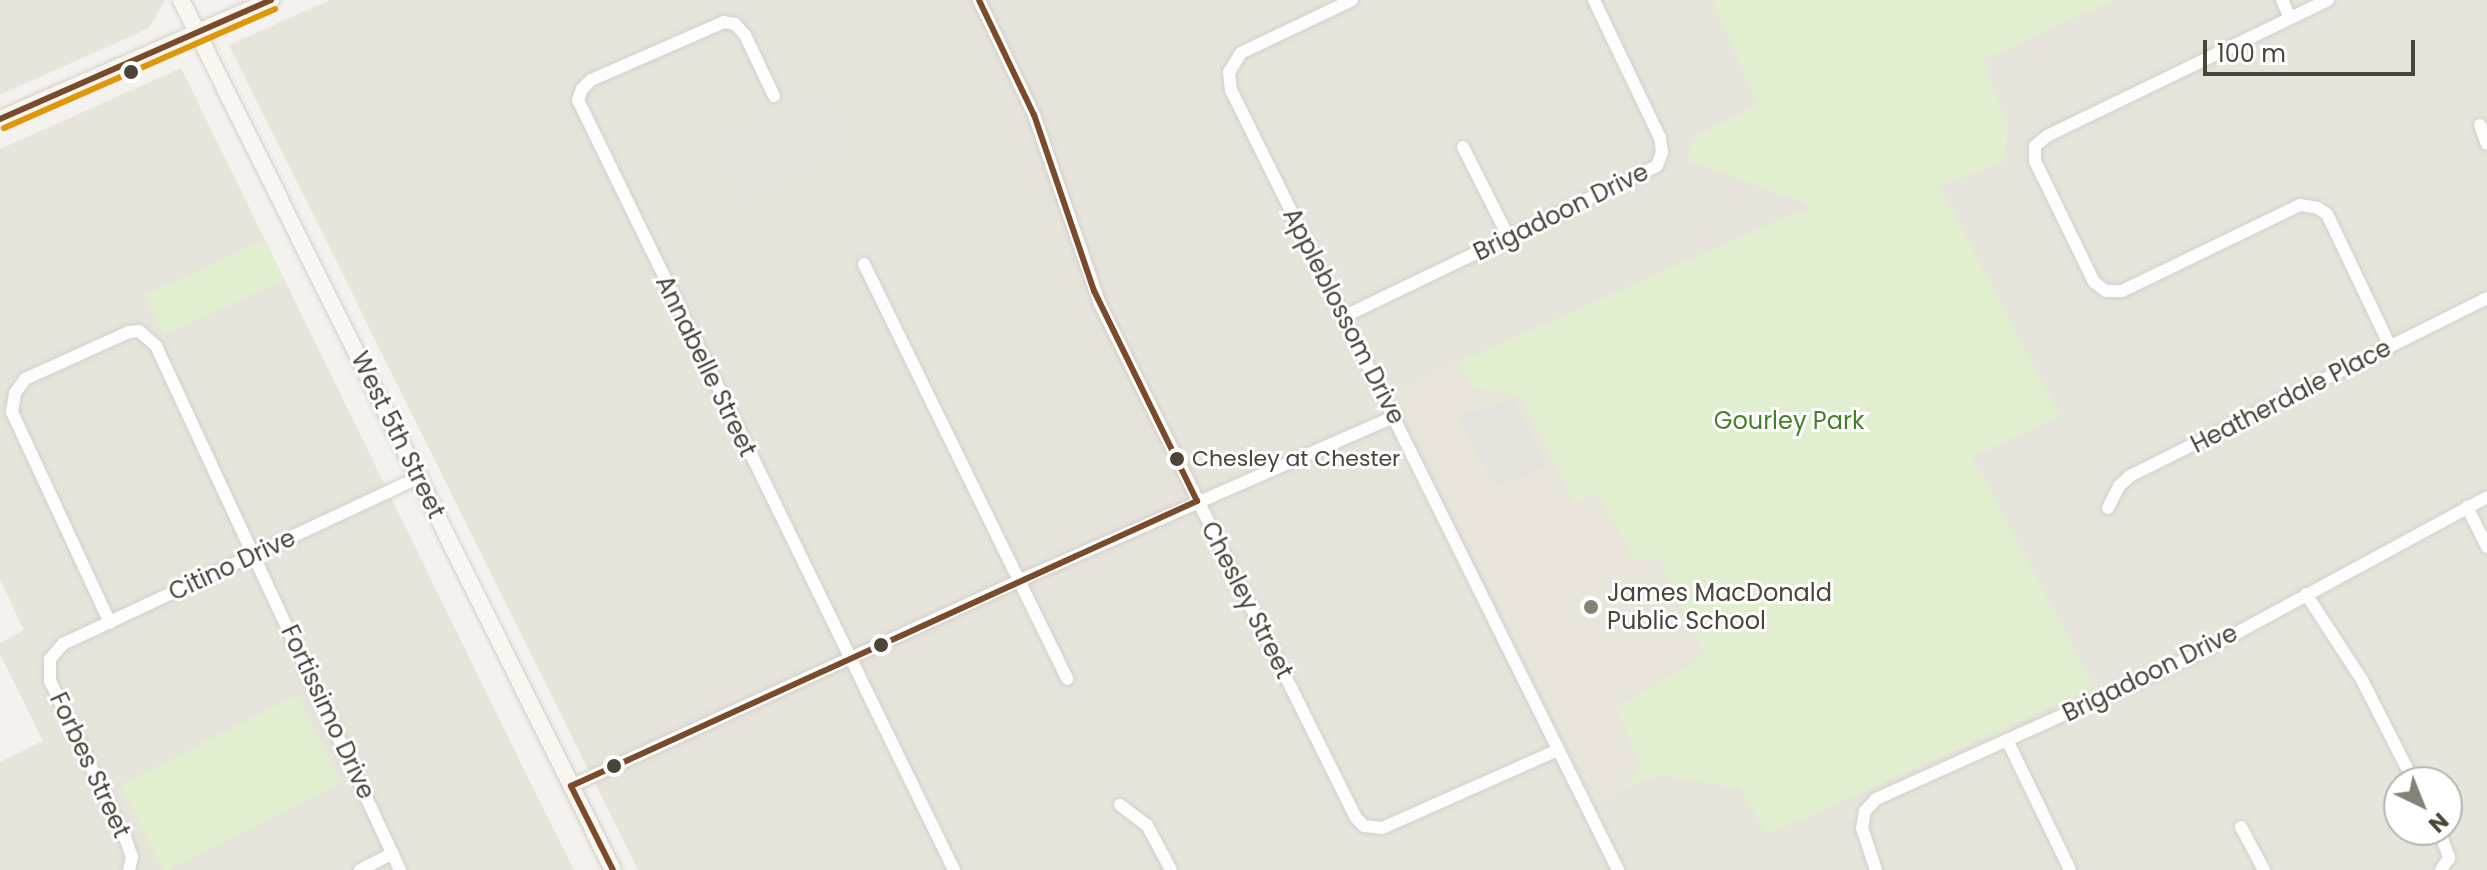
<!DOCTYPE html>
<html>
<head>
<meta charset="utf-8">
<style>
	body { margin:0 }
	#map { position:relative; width:2487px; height:870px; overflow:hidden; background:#f4f2ee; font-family:Poppins,sans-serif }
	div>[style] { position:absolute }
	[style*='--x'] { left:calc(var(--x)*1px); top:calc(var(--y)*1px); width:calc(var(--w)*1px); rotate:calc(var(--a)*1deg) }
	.residential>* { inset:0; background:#e7e4dc }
	.education>* { inset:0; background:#eae5da }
	.green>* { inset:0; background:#e1eecf; transform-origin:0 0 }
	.parking>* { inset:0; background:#e6e3df; transform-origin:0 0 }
	.roads { filter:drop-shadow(0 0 2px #d2d0cb) drop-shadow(0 0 2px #d2d0cb) }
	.street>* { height:12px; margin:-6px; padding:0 6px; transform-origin:6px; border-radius:6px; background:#fdfdfc }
	.secondary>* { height:16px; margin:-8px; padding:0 8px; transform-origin:8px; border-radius:8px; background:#f7f6f1 }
	.bus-1>* { height:6px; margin:-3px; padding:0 3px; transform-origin:3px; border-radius:3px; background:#7a4b2a }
	.bus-2>* { height:6px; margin:-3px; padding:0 3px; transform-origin:3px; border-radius:3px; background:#dd9709 }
	.dots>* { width:22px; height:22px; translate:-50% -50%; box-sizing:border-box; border:4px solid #fff; border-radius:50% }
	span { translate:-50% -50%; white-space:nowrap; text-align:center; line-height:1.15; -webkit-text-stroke:6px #fff; paint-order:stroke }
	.bus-label { font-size:22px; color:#4b4439 }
	.left { translate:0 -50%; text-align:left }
	.street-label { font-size:24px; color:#4b4439 }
	.park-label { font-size:24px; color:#4a7f2a }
	.poi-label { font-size:24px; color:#4b4439 }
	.north { position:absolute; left:2383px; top:766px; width:80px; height:80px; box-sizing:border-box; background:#fff; border:2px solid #b7b4b0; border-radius:50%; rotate:137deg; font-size:22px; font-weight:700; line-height:32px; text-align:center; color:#4b4439 }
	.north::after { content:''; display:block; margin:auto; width:28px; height:36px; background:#868178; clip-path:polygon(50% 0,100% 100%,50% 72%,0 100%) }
	.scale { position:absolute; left:2203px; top:40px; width:212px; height:36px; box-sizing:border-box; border:4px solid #4b4439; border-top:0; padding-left:10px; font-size:24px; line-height:28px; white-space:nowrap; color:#4b4439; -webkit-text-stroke:6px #fff; paint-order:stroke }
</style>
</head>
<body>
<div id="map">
	<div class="residential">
		<i style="clip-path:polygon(0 0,165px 0,165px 1px,149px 28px,0 95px)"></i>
		<i style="clip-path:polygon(evenodd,330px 0,2487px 0,2487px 870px,638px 870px,229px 45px,330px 0,2399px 782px,2447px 782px,2447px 830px,2399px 830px,2399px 782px)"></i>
		<i style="clip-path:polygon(181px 68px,534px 790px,574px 870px,0 870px,0 762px,43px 741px,0 654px,0 643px,24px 630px,0 580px,0 149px)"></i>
	</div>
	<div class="education">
		<i style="clip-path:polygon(1457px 363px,1473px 387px,1521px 397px,1575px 504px,1597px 493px,1633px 558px,1658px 559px,1704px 655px,1615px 708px,1640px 763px,1627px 788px,1596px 803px,1396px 391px)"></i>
	</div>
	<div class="green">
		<i style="clip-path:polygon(1712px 0,2114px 0,1983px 60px,2008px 126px,2004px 162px,1940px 186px,2060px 416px,1973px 457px,2095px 687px,1767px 835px,1740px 788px,1660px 775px,1627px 788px,1640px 763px,1615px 708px,1704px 655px,1658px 559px,1633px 558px,1597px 493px,1575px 504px,1521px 397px,1473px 387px,1457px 363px,1787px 216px,1808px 210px,1806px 203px,1686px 160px,1693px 137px,1757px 105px)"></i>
		<i style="left:265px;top:239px;width:45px;height:133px;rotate:65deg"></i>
		<i style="left:297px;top:695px;width:98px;height:199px;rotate:63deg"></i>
	</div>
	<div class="parking">
		<i style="left:824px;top:97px;width:53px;height:114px;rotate:65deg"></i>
		<i style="clip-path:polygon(1513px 400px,1549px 466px,1496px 487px,1457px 416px)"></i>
	</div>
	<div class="roads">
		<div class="street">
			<i style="--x:979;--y:0;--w:127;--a:64.4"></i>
			<i style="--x:1034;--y:115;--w:200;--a:70.8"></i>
			<i style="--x:1100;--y:304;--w:574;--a:63.52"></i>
			<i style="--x:1356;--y:818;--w:11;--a:45"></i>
			<i style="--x:1364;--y:826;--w:18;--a:6"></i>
			<i style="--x:1382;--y:828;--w:193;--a:-23.9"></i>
			<i style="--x:1352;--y:0;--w:123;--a:154.5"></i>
			<i style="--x:1241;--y:53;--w:22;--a:122"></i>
			<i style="--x:1229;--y:72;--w:18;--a:84"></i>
			<i style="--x:1231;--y:90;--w:871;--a:63.61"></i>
			<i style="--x:2282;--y:0;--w:20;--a:66"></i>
			<i style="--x:2328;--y:0;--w:312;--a:154.2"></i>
			<i style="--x:2047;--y:136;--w:16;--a:140"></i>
			<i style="--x:2035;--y:146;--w:15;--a:90"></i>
			<i style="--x:2035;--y:161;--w:135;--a:64"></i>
			<i style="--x:2094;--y:282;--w:15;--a:37"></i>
			<i style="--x:2106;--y:291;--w:16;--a:0"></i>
			<i style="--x:2122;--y:291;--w:198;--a:-25.8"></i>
			<i style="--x:2300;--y:205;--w:18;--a:9"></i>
			<i style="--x:2318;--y:208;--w:11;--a:34"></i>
			<i style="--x:2327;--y:214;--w:146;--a:64.5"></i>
			<i style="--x:774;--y:96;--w:68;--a:-115.4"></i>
			<i style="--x:745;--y:35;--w:15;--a:-132"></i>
			<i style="--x:735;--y:24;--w:11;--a:-170"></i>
			<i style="--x:724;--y:22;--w:145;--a:156.4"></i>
			<i style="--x:591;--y:80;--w:13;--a:135"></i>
			<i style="--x:582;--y:89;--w:12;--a:110"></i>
			<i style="--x:578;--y:100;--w:857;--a:63.97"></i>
			<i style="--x:2480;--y:125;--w:20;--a:70"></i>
			<i style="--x:1463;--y:147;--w:102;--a:63.2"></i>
			<i style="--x:864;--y:264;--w:462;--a:63.9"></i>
			<i style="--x:1343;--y:317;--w:348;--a:-25.7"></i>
			<i style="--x:1657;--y:166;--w:15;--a:-70"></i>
			<i style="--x:1662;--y:152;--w:14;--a:-98"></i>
			<i style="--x:1660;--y:138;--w:153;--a:-115.6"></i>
			<i style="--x:2467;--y:507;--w:45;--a:63.4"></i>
			<i style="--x:2108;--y:508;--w:25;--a:-63"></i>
			<i style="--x:2119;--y:486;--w:15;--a:-42"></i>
			<i style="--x:2130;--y:476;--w:399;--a:-26.5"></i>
			<i style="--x:2306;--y:594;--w:103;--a:56.9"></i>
			<i style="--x:2362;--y:680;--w:114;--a:63"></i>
			<i style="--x:110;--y:623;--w:233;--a:-114.9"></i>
			<i style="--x:12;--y:412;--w:19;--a:-81"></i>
			<i style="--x:15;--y:393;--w:17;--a:-54"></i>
			<i style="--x:25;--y:379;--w:114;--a:-24.3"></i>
			<i style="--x:129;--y:332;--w:10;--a:-6"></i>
			<i style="--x:139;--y:331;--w:23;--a:41"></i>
			<i style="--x:156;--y:346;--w:578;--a:65.03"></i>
			<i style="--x:2007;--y:740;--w:144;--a:64.1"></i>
			<i style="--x:571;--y:786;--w:492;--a:-24.6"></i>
			<i style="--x:1018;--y:581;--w:410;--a:-23.6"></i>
			<i style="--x:1120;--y:805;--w:34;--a:37"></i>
			<i style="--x:1147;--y:825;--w:51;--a:61.9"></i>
			<i style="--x:2241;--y:827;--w:49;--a:61.9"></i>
			<i style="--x:2439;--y:830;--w:30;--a:70"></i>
			<i style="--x:2449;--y:858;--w:14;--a:124"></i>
			<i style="--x:129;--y:870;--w:13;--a:-77"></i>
			<i style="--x:132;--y:857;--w:18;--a:-109"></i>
			<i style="--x:126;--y:840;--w:176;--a:-115.5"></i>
			<i style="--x:50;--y:681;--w:22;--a:-90"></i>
			<i style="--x:50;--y:659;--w:20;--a:-49"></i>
			<i style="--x:63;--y:644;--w:393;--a:-25.1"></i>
			<i style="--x:360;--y:870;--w:37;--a:-27"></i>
			<i style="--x:1876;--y:870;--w:44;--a:-108.4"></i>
			<i style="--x:1862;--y:828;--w:17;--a:-80"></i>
			<i style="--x:1865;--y:811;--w:16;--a:-47"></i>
			<i style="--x:1876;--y:799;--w:353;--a:-24.2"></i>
			<i style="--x:2198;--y:654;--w:329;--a:-28.5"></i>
		</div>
		<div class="secondary">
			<i style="--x:181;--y:0;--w:971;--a:63.59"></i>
			<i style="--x:0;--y:119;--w:296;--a:-23.7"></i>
		</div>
	</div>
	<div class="bus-1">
		<i style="--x:0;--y:119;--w:296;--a:-23.7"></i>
		<i style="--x:613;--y:870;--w:94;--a:-116.6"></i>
		<i style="--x:571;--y:786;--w:688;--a:-24.48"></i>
		<i style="--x:1197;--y:501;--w:234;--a:-116.1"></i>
		<i style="--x:1094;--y:291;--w:186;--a:-108.8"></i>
		<i style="--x:1034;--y:115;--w:127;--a:-115.6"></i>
	</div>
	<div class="bus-2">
		<i style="--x:4;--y:128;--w:296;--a:-23.7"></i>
	</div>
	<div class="dots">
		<i style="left:131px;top:72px;background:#4b4439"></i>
		<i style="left:1177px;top:459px;background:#4b4439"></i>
		<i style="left:1591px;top:607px;background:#868178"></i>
		<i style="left:881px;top:645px;background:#4b4439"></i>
		<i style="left:614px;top:766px;background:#4b4439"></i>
	</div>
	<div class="bus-label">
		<span class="left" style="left:1192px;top:459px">Chesley at Chester</span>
	</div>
	<div class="street-label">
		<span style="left:1561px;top:212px;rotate:-26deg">Brigadoon Drive</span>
		<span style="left:1344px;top:316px;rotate:63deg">Appleblossom Drive</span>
		<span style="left:706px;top:366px;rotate:64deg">Annabelle Street</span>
		<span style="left:2291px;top:396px;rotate:-27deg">Heatherdale Place</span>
		<span style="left:398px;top:435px;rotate:64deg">West 5th Street</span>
		<span style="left:232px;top:565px;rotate:-25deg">Citino Drive</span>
		<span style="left:1247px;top:600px;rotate:63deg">Chesley Street</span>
		<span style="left:2150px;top:673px;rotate:-26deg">Brigadoon Drive</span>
		<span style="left:328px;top:712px;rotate:65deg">Fortissimo Drive</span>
		<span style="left:90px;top:765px;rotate:65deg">Forbes Street</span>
	</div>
	<div class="park-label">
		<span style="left:1789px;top:421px">Gourley Park</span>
	</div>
	<div class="poi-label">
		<span class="left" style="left:1607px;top:607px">James MacDonald<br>Public School</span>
	</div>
	<div class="north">N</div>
	<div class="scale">100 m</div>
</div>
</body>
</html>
